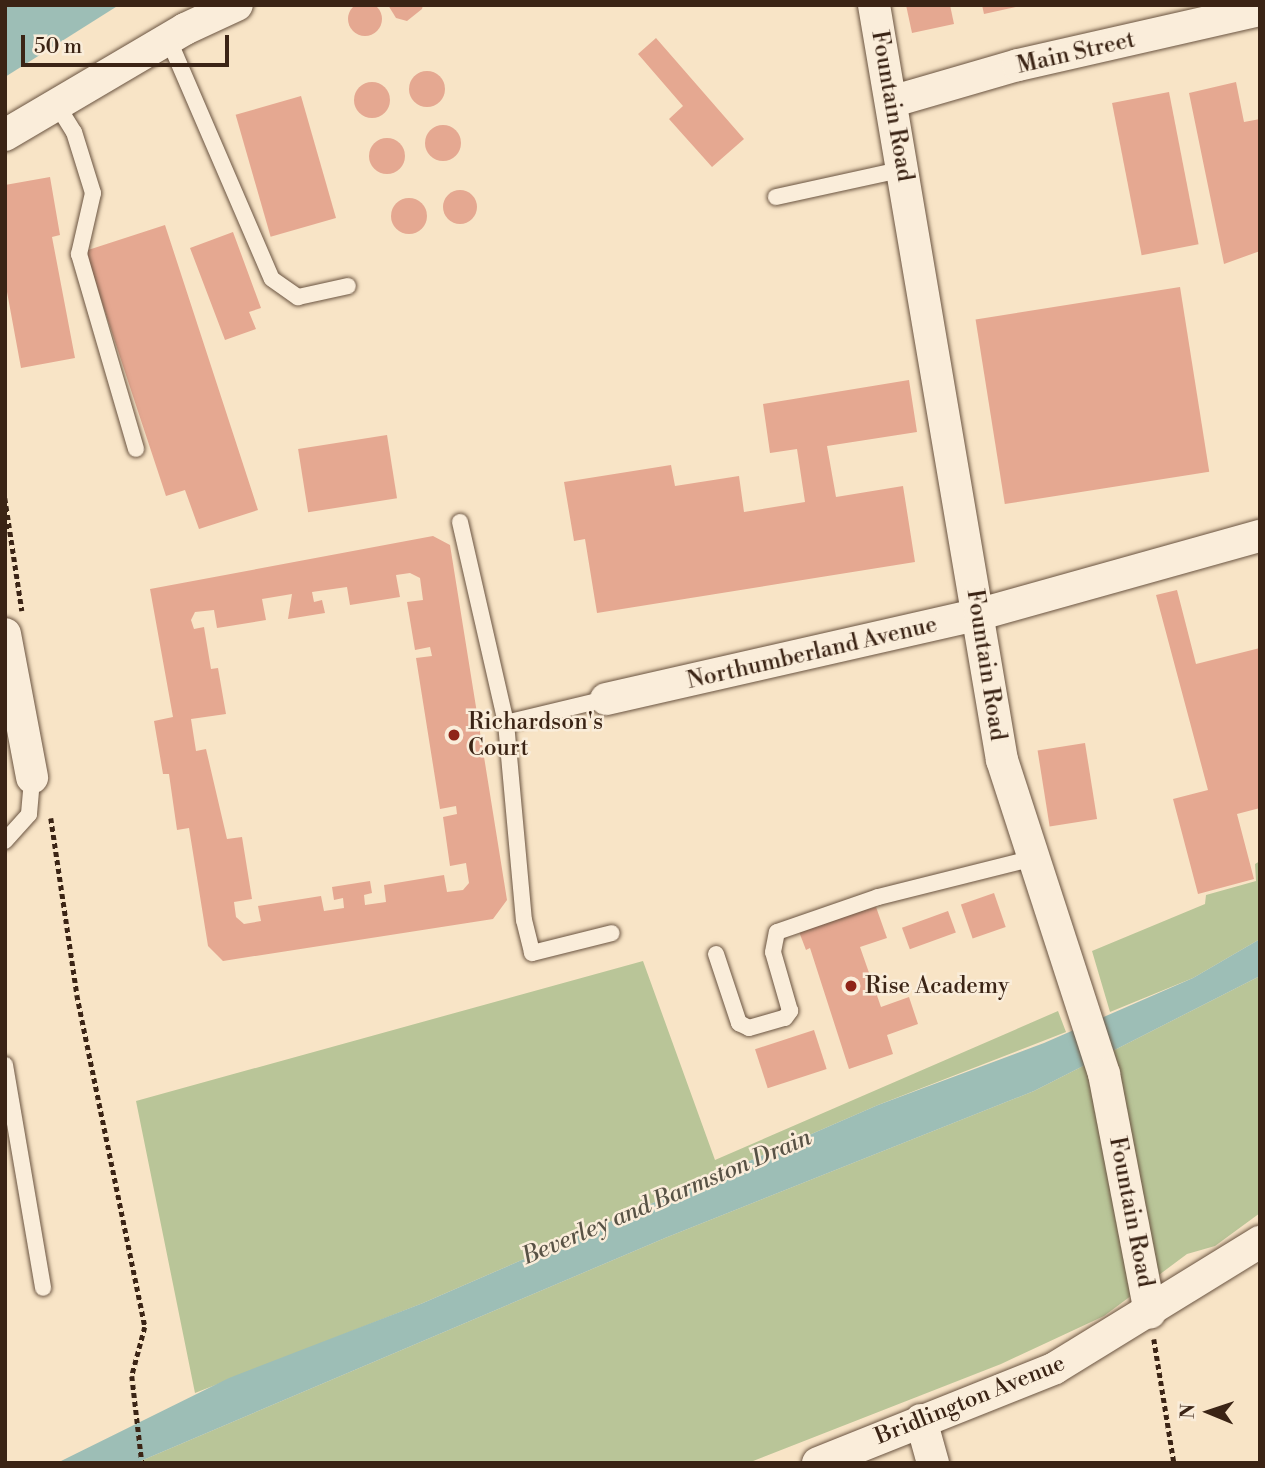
<!DOCTYPE html>
<html>
<head>
<meta charset="utf-8">
<style>
	body { margin:0 }
	#map { position:relative; width:1265px; height:1468px; overflow:hidden; background:#f8e4c6; font-family:"Libre Bodoni",serif }
	div>[style] { position:absolute }
	[style*='--x'] { left:calc(var(--x)*1px); top:calc(var(--y)*1px); width:calc(var(--w)*1px); rotate:calc(var(--a)*1deg) }
	.green>* { inset:0; background:#b9c598 }
	.water>* { inset:0; background:#9dbeb6 }
	.building>* { inset:0; background:#e5a891; transform-origin:0 0 }
	.round { border-radius:50% }
	.path>* { height:4.5px; margin-top:-2.25px; transform-origin:0; background:repeating-linear-gradient(90deg,#3b2415 0 5px,transparent 0 8.5px) }
	.roads { filter:drop-shadow(0 0 2px #6a5441) drop-shadow(0 0 2px #6a5441) }
	.service>* { height:16px; margin:-8px; padding:0 8px; transform-origin:8px; border-radius:8px; background:#faedda }
	.minor>* { height:32px; margin:-16px; padding:0 16px; transform-origin:16px; border-radius:16px; background:#faedda }
	.dots>* { width:19px; height:19px; translate:-50% -50%; box-sizing:border-box; border:4px solid #faedda; border-radius:50% }
	span { translate:-50% -50%; white-space:nowrap; text-align:center; line-height:1.15; -webkit-text-stroke:5px #faedda; paint-order:stroke }
	.street-label { font-size:23px; color:#3b2415 }
	.poi-label { font-size:23px; color:#3b2415 }
	.left { translate:0 -50%; text-align:left }
	.water-label { font-size:24px; color:#585245; font-style:italic }
	.frame { position:absolute; inset:0; border:7px solid #3b2415; pointer-events:none }
	.north { position:absolute; left:1174px; top:1377px; width:70px; height:70px; -webkit-text-stroke:5px #faedda; paint-order:stroke; rotate:272deg; font-size:19px; font-weight:700; line-height:28px; text-align:center; color:#3b2415 }
	.north::after { content:''; display:block; margin:auto; width:24px; height:32px; background:#3b2415; clip-path:polygon(50% 0,100% 100%,50% 72%,0 100%) }
	.scale { position:absolute; left:21px; top:35px; width:208px; height:32px; box-sizing:border-box; border:4px solid #3b2415; border-top:0; padding-left:9px; font-size:21px; line-height:24px; white-space:nowrap; color:#3b2415; -webkit-text-stroke:5px #faedda; paint-order:stroke }
</style>
</head>
<body>
<div id="map">
	<div class="green">
		<i style="clip-path:polygon(1260px 861px,1260px 939px,1193px 978px,1110px 1012px,1092px 951px,1205px 904px,1206px 895px,1256px 881px,1255px 864px)"></i>
		<i style="clip-path:polygon(643px 961px,715px 1160px,1058px 1011px,1066px 1032px,878px 1105px,423px 1303px,195px 1393px,136px 1101px)"></i>
		<i style="clip-path:polygon(1260px 976px,1260px 1213px,1215px 1246px,1187px 1254px,1104px 1316px,1001px 1364px,748px 1463px,136px 1463px,665px 1238px,1034px 1091px)"></i>
	</div>
	<div class="water">
		<i style="clip-path:polygon(5px 5px,119px 5px,5px 77px)"></i>
		<i style="clip-path:polygon(1260px 939px,1260px 976px,1034px 1091px,665px 1238px,136px 1463px,57px 1463px,229px 1378px,423px 1303px,878px 1105px,1044px 1043px,1193px 978px)"></i>
	</div>
	<div class="building">
		<i class="round" style="left:348px;top:2px;width:34px;height:34px"></i>
		<i style="clip-path:polygon(388px 5px,423px 5px,422px 9px,407px 21px,396px 18px)"></i>
		<i style="clip-path:polygon(906px 5px,950px 5px,954px 24px,912px 33px)"></i>
		<i style="clip-path:polygon(982px 5px,1020px 5px,1020px 6px,984px 14px)"></i>
		<i style="clip-path:polygon(656px 38px,744px 139px,712px 167px,669px 119px,683px 106px,638px 54px)"></i>
		<i class="round" style="left:409px;top:71px;width:36px;height:36px"></i>
		<i style="clip-path:polygon(1236px 82px,1244px 122px,1260px 119px,1260px 251px,1224px 264px,1189px 93px)"></i>
		<i class="round" style="left:354px;top:82px;width:36px;height:36px"></i>
		<i style="left:1169px;top:92px;width:155px;height:58px;rotate:79deg"></i>
		<i style="left:301px;top:96px;width:127px;height:68px;rotate:74deg"></i>
		<i class="round" style="left:425px;top:125px;width:36px;height:36px"></i>
		<i class="round" style="left:369px;top:138px;width:36px;height:36px"></i>
		<i style="clip-path:polygon(50px 177px,60px 235px,52px 237px,75px 358px,21px 368px,5px 281px,5px 185px)"></i>
		<i class="round" style="left:443px;top:190px;width:34px;height:34px"></i>
		<i class="round" style="left:391px;top:198px;width:36px;height:36px"></i>
		<i style="clip-path:polygon(165px 225px,258px 510px,199px 529px,185px 490px,166px 496px,85px 251px)"></i>
		<i style="clip-path:polygon(233px 232px,261px 308px,249px 312px,256px 329px,225px 340px,190px 248px)"></i>
		<i style="left:1180px;top:287px;width:187px;height:207px;rotate:81deg"></i>
		<i style="clip-path:polygon(909px 380px,917px 432px,827px 446px,836px 497px,903px 486px,915px 562px,597px 613px,585px 539px,574px 541px,564px 482px,671px 465px,675px 486px,739px 476px,744px 512px,805px 502px,797px 449px,770px 453px,763px 404px)"></i>
		<i style="left:387px;top:435px;width:64px;height:90px;rotate:81deg"></i>
		<i style="clip-path:polygon(evenodd,433px 536px,450px 545px,507px 900px,493px 919px,223px 961px,208px 946px,189px 828px,177px 830px,169px 774px,163px 774px,154px 721px,173px 717px,150px 589px,433px 536px,410px 573px,420px 578px,423px 600px,407px 602px,415px 650px,430px 647px,432px 656px,416px 658px,440px 809px,456px 806px,457px 814px,443px 817px,450px 866px,466px 863px,469px 883px,463px 890px,447px 892px,444px 875px,384px 885px,386px 902px,365px 905px,364px 895px,372px 893px,370px 881px,332px 887px,334px 900px,343px 898px,344px 908px,324px 911px,321px 896px,258px 906px,261px 921px,244px 924px,236px 917px,234px 902px,252px 899px,242px 837px,227px 839px,206px 749px,196px 751px,191px 719px,226px 714px,218px 668px,211px 669px,204px 627px,194px 629px,191px 620px,195px 612px,214px 610px,217px 628px,266px 620px,262px 599px,292px 594px,288px 619px,325px 613px,322px 600px,314px 602px,312px 592px,347px 587px,350px 605px,400px 597px,396px 575px,410px 573px)"></i>
		<i style="clip-path:polygon(1177px 590px,1196px 664px,1260px 648px,1260px 808px,1237px 814px,1254px 879px,1198px 894px,1173px 799px,1208px 790px,1156px 595px)"></i>
		<i style="left:1085px;top:743px;width:77px;height:48px;rotate:81deg"></i>
		<i style="left:994px;top:893px;width:36px;height:35px;rotate:71deg"></i>
		<i style="clip-path:polygon(876px 907px,887px 938px,860px 947px,881px 1007px,909px 997px,918px 1024px,887px 1035px,893px 1054px,849px 1069px,810px 948px,806px 950px,798px 929px)"></i>
		<i style="left:948px;top:911px;width:23px;height:49px;rotate:70deg"></i>
		<i style="left:814px;top:1030px;width:41px;height:62px;rotate:72deg"></i>
	</div>
	<div class="path">
		<i style="--x:5;--y:498;--w:114;--a:81.4"></i>
		<i style="--x:51;--y:818;--w:179;--a:81.6"></i>
		<i style="--x:77;--y:995;--w:339;--a:78.4"></i>
		<i style="--x:145;--y:1327;--w:51;--a:104.9"></i>
		<i style="--x:132;--y:1376;--w:88;--a:83.4"></i>
		<i style="--x:1154;--y:1339;--w:126;--a:80.8"></i>
	</div>
	<div class="roads">
		<div class="service">
			<i style="--x:168;--y:38;--w:262;--a:66.7"></i>
			<i style="--x:272;--y:279;--w:32;--a:35"></i>
			<i style="--x:298;--y:297;--w:51;--a:-12.4"></i>
			<i style="--x:57;--y:105;--w:32;--a:58"></i>
			<i style="--x:74;--y:132;--w:64;--a:72.7"></i>
			<i style="--x:93;--y:193;--w:63;--a:102.9"></i>
			<i style="--x:79;--y:254;--w:203;--a:73.7"></i>
			<i style="--x:776;--y:197;--w:131;--a:-12.3"></i>
			<i style="--x:460;--y:522;--w:206;--a:77.1"></i>
			<i style="--x:506;--y:723;--w:198;--a:84.8"></i>
			<i style="--x:524;--y:920;--w:34;--a:76"></i>
			<i style="--x:532;--y:953;--w:82;--a:-14"></i>
			<i style="--x:506;--y:723;--w:103;--a:-13.5"></i>
			<i style="--x:5;--y:841;--w:36;--a:-48"></i>
			<i style="--x:29;--y:814;--w:37;--a:-85"></i>
			<i style="--x:716;--y:954;--w:73;--a:71.6"></i>
			<i style="--x:739;--y:1023;--w:11;--a:27"></i>
			<i style="--x:749;--y:1028;--w:37;--a:-16"></i>
			<i style="--x:785;--y:1018;--w:9;--a:-54"></i>
			<i style="--x:790;--y:1011;--w:61;--a:-106.1"></i>
			<i style="--x:773;--y:952;--w:20;--a:-79"></i>
			<i style="--x:777;--y:932;--w:107;--a:-19.1"></i>
			<i style="--x:878;--y:897;--w:157;--a:-14"></i>
			<i style="--x:5;--y:1065;--w:226;--a:80.3"></i>
		</div>
		<div class="minor">
			<i style="--x:874;--y:5;--w:766;--a:80.38"></i>
			<i style="--x:1002;--y:760;--w:330;--a:72"></i>
			<i style="--x:1104;--y:1074;--w:243;--a:79.1"></i>
			<i style="--x:894;--y:101;--w:129;--a:-16.2"></i>
			<i style="--x:1018;--y:65;--w:248;--a:-12.8"></i>
			<i style="--x:5;--y:135;--w:209;--a:-30.5"></i>
			<i style="--x:185;--y:29;--w:57;--a:-24.8"></i>
			<i style="--x:5;--y:634;--w:146;--a:79.3"></i>
			<i style="--x:606;--y:699;--w:384;--a:-12.8"></i>
			<i style="--x:980;--y:614;--w:291;--a:-15.6"></i>
			<i style="--x:921;--y:1420;--w:45;--a:74.4"></i>
			<i style="--x:818;--y:1463;--w:255;--a:-21.8"></i>
			<i style="--x:1055;--y:1368;--w:241;--a:-31.6"></i>
		</div>
	</div>
	<div class="dots">
		<i style="left:454px;top:735px;background:#8f2418"></i>
		<i style="left:851px;top:986px;background:#8f2418"></i>
	</div>
	<div class="street-label">
		<span style="left:1076px;top:53px;rotate:-13deg">Main Street</span>
		<span style="left:892px;top:106px;rotate:80deg">Fountain Road</span>
		<span style="left:812px;top:653px;rotate:-13deg">Northumberland Avenue</span>
		<span style="left:986px;top:665px;rotate:81deg">Fountain Road</span>
		<span style="left:1131px;top:1212px;rotate:79deg">Fountain Road</span>
		<span style="left:970px;top:1400px;rotate:-22deg">Bridlington Avenue</span>
	</div>
	<div class="poi-label">
		<span class="left" style="left:468px;top:735px">Richardson's<br>Court</span>
		<span class="left" style="left:865px;top:986px">Rise Academy</span>
	</div>
	<div class="water-label">
		<span style="left:667px;top:1198px;rotate:-23deg">Beverley and Barmston Drain</span>
	</div>
	<div class="frame"></div>
	<div class="north">N</div>
	<div class="scale">50 m</div>
</div>
</body>
</html>
